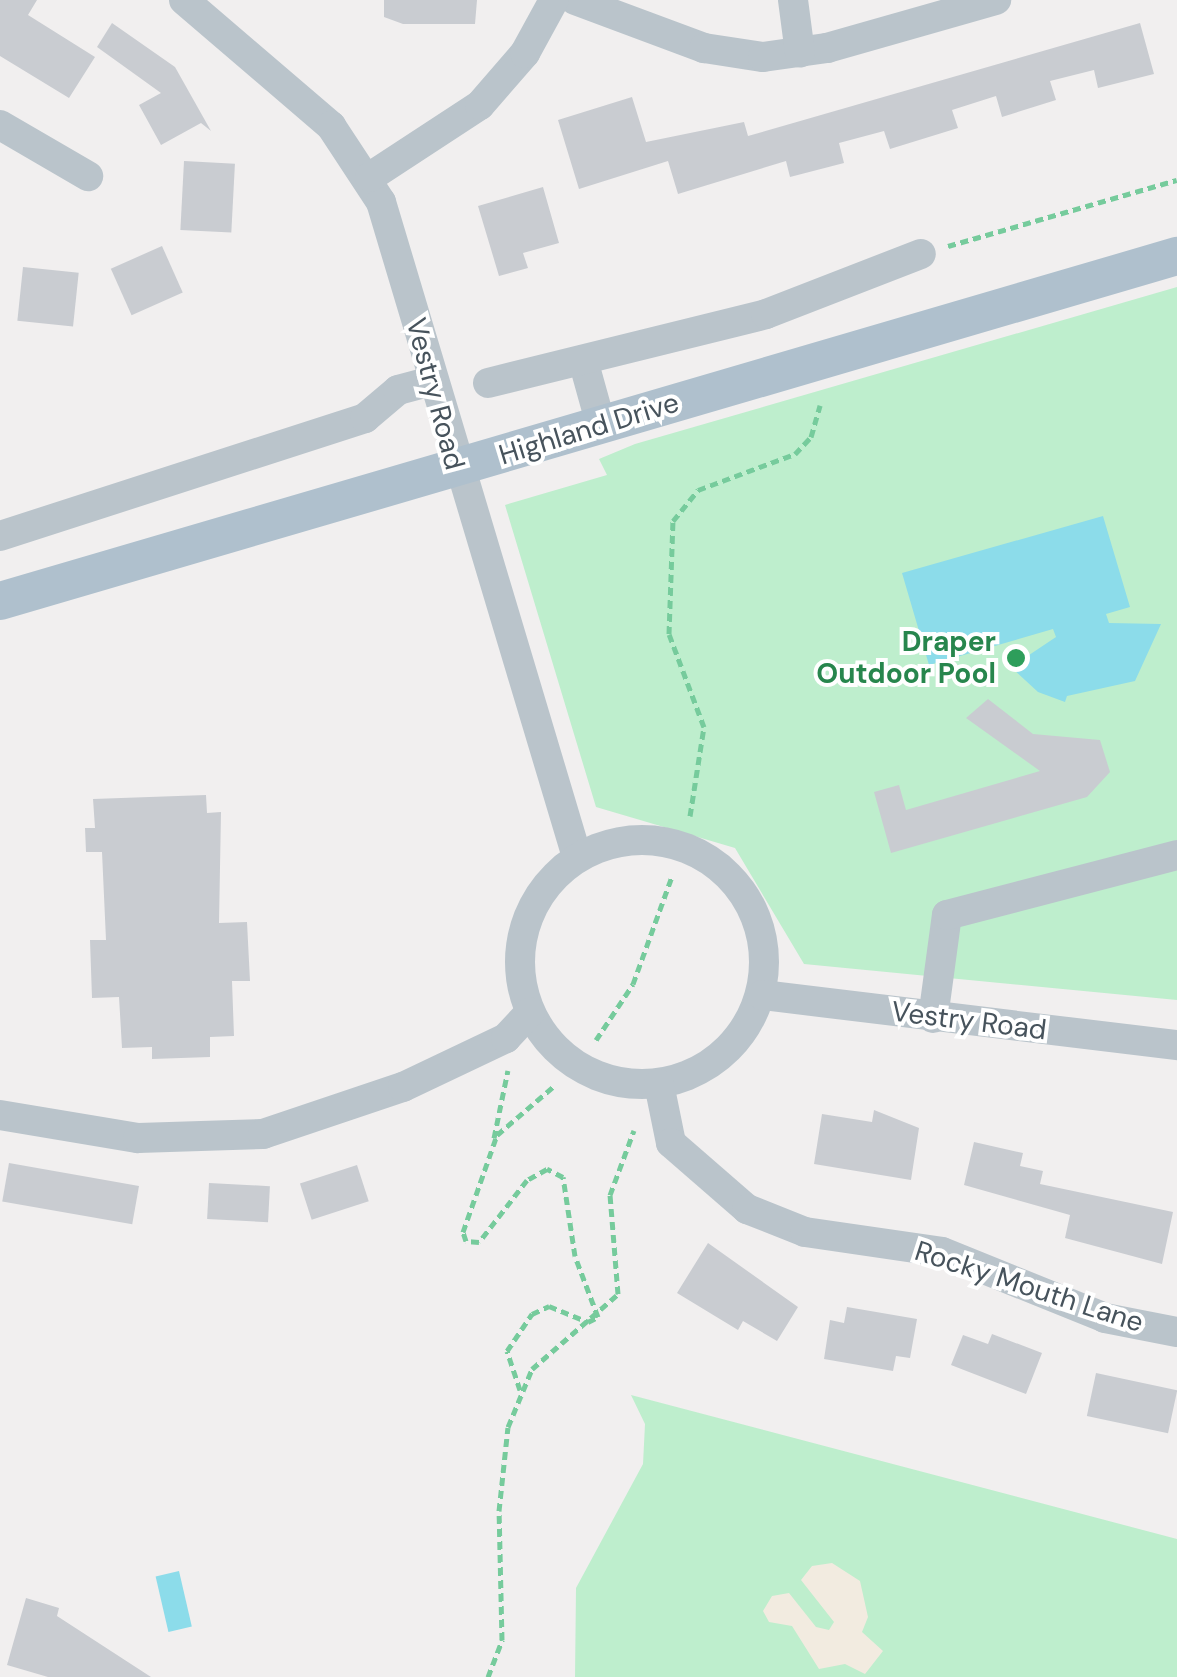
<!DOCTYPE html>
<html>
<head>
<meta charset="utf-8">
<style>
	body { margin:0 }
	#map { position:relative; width:1177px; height:1677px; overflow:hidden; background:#f1efef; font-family:"DM Sans",sans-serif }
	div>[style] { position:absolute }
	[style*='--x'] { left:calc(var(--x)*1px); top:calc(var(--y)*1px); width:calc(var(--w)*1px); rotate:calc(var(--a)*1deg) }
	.green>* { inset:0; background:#beeecd }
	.sand>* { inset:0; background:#f2ebe0 }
	.water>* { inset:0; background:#8cdcea; transform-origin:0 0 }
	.building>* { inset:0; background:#c9ccd1; transform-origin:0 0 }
	.path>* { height:5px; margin-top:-2.5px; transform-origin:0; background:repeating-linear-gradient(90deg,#76cb9c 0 8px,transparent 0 13px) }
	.minor>* { height:30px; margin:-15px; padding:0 15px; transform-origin:15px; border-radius:15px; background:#bac4cb }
	.minor>.ring { margin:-15px; padding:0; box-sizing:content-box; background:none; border:30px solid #bac4cb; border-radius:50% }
	.major>* { height:38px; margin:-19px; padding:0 19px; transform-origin:19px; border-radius:19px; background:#afc0cd }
	.dots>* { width:28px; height:28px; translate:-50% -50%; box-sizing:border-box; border:5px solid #fff; border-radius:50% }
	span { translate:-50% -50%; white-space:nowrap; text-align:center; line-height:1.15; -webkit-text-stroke:8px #fff; paint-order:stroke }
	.street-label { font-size:28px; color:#47535c }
	.leisure-label { font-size:28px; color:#27864d; font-weight:700 }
	.right { translate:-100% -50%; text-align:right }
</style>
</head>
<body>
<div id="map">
	<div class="green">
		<i style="clip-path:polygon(1177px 287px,1177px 1000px,804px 964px,735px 848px,596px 807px,505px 505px,607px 475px,599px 459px,635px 444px)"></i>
		<i style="clip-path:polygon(631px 1395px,1177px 1539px,1177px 1677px,575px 1677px,576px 1588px,643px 1464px,645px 1424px)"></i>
	</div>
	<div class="sand">
		<i style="clip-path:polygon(832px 1563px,860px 1581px,868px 1617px,862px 1632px,883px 1651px,865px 1674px,845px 1664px,819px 1669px,792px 1626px,769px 1622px,763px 1611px,772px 1596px,789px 1593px,816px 1627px,829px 1630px,834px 1622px,801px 1580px,812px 1566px)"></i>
	</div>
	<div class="water">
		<i style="clip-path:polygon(1103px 516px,1130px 607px,1106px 614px,1109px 623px,1161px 624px,1135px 681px,1067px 696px,1065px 702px,1038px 692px,1011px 667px,1056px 637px,1053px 629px,929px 665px,902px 573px)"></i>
		<i style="left:179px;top:1571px;width:57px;height:24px;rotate:77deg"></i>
	</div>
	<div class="building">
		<i style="clip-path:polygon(0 0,37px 0,28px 15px,95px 57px,69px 98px,0 56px)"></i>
		<i style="clip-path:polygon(384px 0,477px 0,475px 24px,403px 24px,384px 17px)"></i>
		<i style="clip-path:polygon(112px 23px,175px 67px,211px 131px,201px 123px,161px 145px,139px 105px,161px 93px,97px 47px)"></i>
		<i style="clip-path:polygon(1140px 23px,1154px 74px,1098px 88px,1094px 70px,1050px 81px,1056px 100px,1002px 117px,996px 96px,952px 110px,958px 128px,890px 149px,884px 131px,839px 143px,844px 163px,790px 177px,786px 161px,678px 194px,668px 161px,579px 189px,558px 120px,632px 97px,646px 142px,744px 122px,748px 136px)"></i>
		<i style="left:184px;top:161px;width:51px;height:69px;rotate:3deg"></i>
		<i style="clip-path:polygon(543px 187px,559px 243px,523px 253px,528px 268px,499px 276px,478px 206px)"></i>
		<i style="left:162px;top:246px;width:51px;height:56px;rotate:66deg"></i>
		<i style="left:23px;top:267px;width:56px;height:54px;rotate:6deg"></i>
		<i style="clip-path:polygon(988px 699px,1033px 734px,1100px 740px,1110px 772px,1087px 797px,891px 853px,874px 792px,899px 785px,906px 810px,1040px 771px,966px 718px)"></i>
		<i style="clip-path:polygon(206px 795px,207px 813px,221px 812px,219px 923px,247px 922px,250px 981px,232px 981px,234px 1036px,210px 1037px,210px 1057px,152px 1059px,152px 1047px,122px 1048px,119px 997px,92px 998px,90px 940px,106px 940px,102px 852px,86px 852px,85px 828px,95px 828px,93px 799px)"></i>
		<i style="clip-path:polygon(874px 1110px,919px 1128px,911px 1180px,814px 1164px,822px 1114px,872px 1122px)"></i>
		<i style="clip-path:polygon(974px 1142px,1023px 1153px,1020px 1166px,1043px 1171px,1040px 1184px,1173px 1212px,1162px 1264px,1065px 1238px,1070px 1215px,964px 1185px)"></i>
		<i style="left:9px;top:1163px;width:132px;height:39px;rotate:10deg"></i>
		<i style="left:357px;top:1165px;width:38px;height:60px;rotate:72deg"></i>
		<i style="left:209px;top:1183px;width:61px;height:36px;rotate:3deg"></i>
		<i style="clip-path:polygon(708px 1243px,798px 1307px,777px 1341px,743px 1321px,738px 1330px,677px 1293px)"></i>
		<i style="clip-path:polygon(847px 1307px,917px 1319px,910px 1358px,896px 1356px,893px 1371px,824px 1359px,830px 1320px,844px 1323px)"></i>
		<i style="clip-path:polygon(992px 1334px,1042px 1353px,1026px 1394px,951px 1365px,963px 1335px,988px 1344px)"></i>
		<i style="left:1096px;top:1373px;width:83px;height:44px;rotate:12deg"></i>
		<i style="clip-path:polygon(26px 1598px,59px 1608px,57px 1616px,151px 1677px,48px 1677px,7px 1665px)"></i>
	</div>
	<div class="path">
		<i style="--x:948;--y:246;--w:238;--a:-16.1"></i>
		<i style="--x:690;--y:816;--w:90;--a:-81.1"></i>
		<i style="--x:704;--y:727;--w:99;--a:-110.6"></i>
		<i style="--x:669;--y:634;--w:113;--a:-88"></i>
		<i style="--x:673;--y:521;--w:40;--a:-51"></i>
		<i style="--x:698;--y:490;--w:103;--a:-20.4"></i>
		<i style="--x:795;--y:454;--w:23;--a:-47"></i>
		<i style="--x:811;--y:437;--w:33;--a:-74"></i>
		<i style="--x:596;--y:1040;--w:67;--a:-56.5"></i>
		<i style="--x:633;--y:984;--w:115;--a:-70.1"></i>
		<i style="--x:494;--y:1138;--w:69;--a:-78.4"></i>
		<i style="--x:520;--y:1390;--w:41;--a:-108.4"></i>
		<i style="--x:507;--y:1351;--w:45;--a:-56"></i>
		<i style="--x:532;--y:1314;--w:19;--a:-25"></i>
		<i style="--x:549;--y:1306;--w:42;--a:22.3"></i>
		<i style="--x:588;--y:1322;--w:11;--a:-27"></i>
		<i style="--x:598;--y:1317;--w:65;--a:-110.7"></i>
		<i style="--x:575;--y:1256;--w:80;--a:-98.6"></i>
		<i style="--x:563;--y:1177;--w:18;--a:-153"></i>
		<i style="--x:547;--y:1169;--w:23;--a:151"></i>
		<i style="--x:527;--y:1180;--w:78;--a:127.7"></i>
		<i style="--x:479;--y:1242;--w:13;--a:-176"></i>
		<i style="--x:466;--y:1241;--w:9;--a:-108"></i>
		<i style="--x:463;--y:1232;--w:103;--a:-70.7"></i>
		<i style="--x:497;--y:1135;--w:75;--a:-40.7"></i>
		<i style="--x:488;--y:1677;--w:40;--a:-69"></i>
		<i style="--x:502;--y:1640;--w:129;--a:-91.3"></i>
		<i style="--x:499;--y:1511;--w:84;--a:-83.9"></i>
		<i style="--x:508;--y:1427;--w:63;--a:-67.5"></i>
		<i style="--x:532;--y:1369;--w:114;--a:-41.1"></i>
		<i style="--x:618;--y:1294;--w:99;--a:-94.6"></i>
		<i style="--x:610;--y:1195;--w:69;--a:-69.7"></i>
	</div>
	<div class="minor">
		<i style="--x:184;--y:0;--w:194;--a:40.6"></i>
		<i style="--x:331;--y:126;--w:91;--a:56.7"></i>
		<i style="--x:381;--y:202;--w:684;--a:73.34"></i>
		<i style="--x:575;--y:0;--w:138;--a:20.4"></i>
		<i style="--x:704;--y:48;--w:60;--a:8.7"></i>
		<i style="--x:763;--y:57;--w:65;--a:-8"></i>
		<i style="--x:827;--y:48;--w:176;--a:-15.9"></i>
		<i style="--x:793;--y:0;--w:53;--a:82.5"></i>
		<i style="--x:0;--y:125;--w:102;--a:30.1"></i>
		<i style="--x:370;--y:177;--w:131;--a:-33.2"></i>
		<i style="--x:480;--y:105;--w:69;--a:-49.1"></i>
		<i style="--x:525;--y:53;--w:60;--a:-61.3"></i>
		<i style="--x:583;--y:360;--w:67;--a:74.5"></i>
		<i style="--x:488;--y:383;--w:286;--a:-13.9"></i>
		<i style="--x:766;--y:314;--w:166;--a:-21.2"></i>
		<i style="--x:0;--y:536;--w:384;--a:-17.9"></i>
		<i style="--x:365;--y:418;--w:43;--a:-40.3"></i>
		<i style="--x:398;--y:390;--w:34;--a:-15"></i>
		<i class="ring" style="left:520px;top:840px;width:214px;height:214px"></i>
		<i style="--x:762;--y:995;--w:418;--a:6.9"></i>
		<i style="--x:933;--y:1018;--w:104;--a:-82.3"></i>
		<i style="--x:947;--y:915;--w:238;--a:-14.6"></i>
		<i style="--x:659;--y:1084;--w:60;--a:78.5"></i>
		<i style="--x:671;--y:1143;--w:101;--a:41"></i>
		<i style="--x:747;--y:1209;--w:62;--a:21.6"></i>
		<i style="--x:805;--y:1232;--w:138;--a:8.3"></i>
		<i style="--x:942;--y:1252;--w:176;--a:22"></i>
		<i style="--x:1105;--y:1318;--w:73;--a:11"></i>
		<i style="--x:0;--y:1115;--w:140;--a:9.5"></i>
		<i style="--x:138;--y:1138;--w:125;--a:-1.8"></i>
		<i style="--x:263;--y:1134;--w:148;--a:-18.6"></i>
		<i style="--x:403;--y:1087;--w:114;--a:-25.4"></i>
		<i style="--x:506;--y:1038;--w:35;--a:-47"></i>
	</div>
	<div class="major">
		<i style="--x:0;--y:601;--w:1227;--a:-16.34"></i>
	</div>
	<div class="dots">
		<i style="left:1016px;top:658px;background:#2e9e5b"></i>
	</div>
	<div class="street-label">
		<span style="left:435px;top:394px;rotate:75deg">Vestry Road</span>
		<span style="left:589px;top:429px;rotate:-17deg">Highland Drive</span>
		<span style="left:969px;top:1021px;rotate:7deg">Vestry Road</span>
		<span style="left:1029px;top:1287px;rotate:18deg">Rocky Mouth Lane</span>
	</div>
	<div class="leisure-label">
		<span class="right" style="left:996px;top:658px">Draper<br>Outdoor Pool</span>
	</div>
</div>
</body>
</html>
